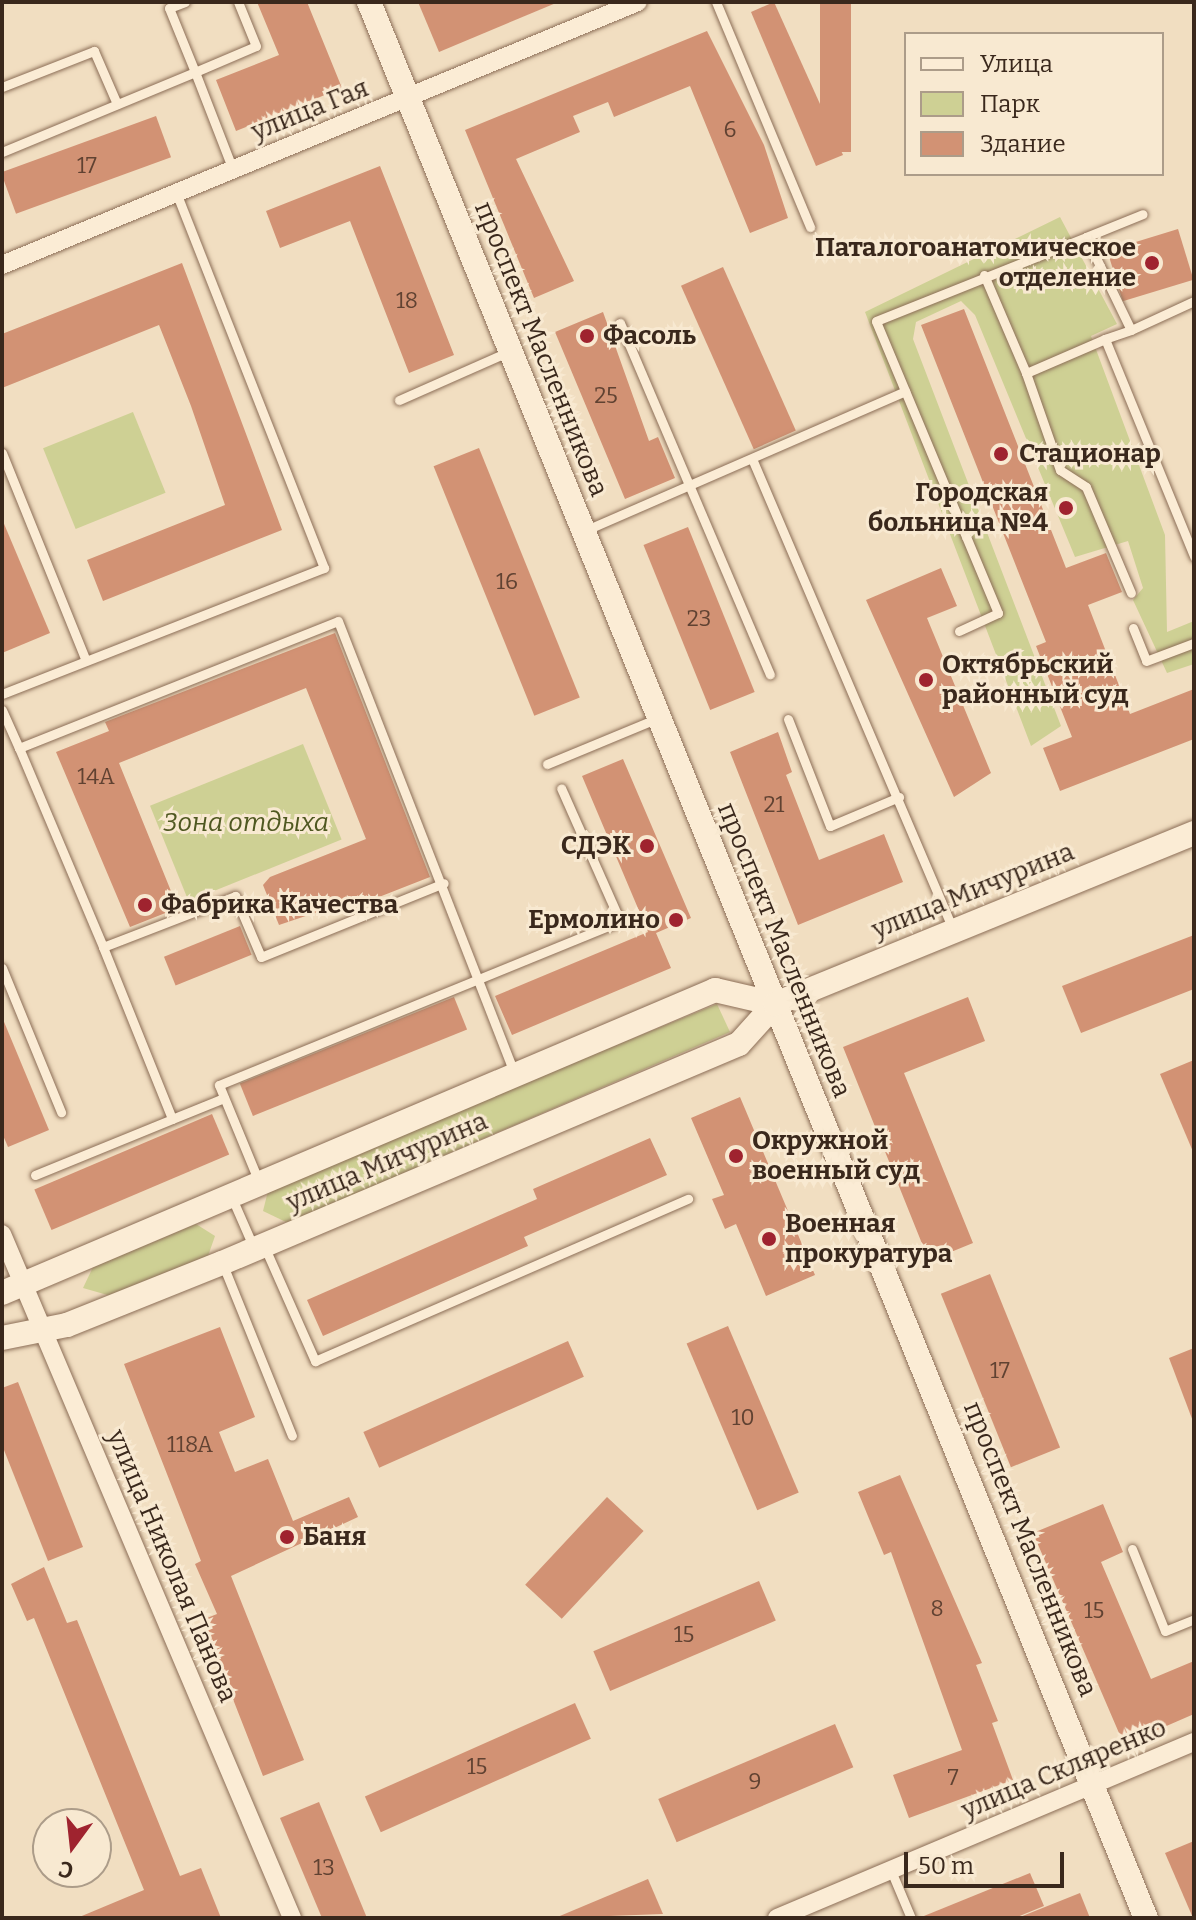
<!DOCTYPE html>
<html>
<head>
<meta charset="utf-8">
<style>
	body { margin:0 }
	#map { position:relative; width:1196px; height:1920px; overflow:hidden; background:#f1dec1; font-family:Bitter,serif }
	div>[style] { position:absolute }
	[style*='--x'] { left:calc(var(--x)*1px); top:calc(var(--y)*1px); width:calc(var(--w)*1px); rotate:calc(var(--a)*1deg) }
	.green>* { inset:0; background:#ced094; transform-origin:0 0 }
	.building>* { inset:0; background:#d29274; transform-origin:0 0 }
	.roads { filter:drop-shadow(0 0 2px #8c6e57) drop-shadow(0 0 2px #8c6e57) }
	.lane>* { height:9px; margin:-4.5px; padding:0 4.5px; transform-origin:4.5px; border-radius:4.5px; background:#fbecd5 }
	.street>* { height:18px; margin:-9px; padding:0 9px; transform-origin:9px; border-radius:9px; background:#fbecd5 }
	.secondary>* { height:24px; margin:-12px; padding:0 12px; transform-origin:12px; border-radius:12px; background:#fbecd5 }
	.dots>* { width:22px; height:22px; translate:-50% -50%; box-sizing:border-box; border:4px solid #f8e9d1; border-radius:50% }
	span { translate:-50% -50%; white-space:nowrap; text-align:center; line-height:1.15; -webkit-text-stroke:6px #f8e9d1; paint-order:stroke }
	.number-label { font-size:22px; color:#604232 }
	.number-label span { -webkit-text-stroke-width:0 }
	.street-label { font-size:26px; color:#3a281c }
	.poi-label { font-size:26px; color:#3a281c; font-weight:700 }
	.right { translate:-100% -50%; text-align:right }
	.left { translate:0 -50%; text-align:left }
	.park-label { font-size:26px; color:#4f5821; font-style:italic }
	.frame { position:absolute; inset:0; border:4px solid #3a281c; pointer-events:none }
	.legend { position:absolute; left:904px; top:32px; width:260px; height:144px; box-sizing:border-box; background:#f8e9d1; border:2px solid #ac9c89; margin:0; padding:10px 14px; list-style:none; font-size:24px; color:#3a281c }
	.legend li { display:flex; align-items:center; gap:16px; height:40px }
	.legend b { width:40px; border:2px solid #ac9c89 }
	.north { position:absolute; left:32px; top:1808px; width:80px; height:80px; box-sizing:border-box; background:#f8e9d1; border:2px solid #ac9c89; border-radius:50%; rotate:195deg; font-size:22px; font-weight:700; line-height:32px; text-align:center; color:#3a281c }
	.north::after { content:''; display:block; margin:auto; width:28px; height:36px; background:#9f232f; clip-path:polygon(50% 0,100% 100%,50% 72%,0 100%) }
	.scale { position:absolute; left:904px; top:1852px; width:160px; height:36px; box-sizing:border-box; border:4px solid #3a281c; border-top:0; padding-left:10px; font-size:24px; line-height:28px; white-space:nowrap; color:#3a281c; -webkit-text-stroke:6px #f8e9d1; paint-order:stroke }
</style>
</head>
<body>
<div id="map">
	<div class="green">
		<i style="clip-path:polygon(1060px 217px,1117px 324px,1091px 336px,1165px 535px,1167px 632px,1194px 621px,1194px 664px,1167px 673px,1133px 600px,1143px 588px,1128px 541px,1075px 557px,975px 315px,961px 301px,916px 322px,913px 339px,1061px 726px,1031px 746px,865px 312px)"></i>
		<i style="left:133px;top:412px;width:87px;height:97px;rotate:68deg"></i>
		<i style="left:303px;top:744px;width:103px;height:165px;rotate:68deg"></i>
		<i style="clip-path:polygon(717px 1004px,730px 1032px,288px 1223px,263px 1211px,269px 1187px)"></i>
		<i style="clip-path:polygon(196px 1224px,215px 1236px,208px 1256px,111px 1296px,83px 1288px,93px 1267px)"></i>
	</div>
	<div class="building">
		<i style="clip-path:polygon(257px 2px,307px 2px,342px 88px,236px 131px,216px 80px,279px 55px)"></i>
		<i style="clip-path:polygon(418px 2px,556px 2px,556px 3px,439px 52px)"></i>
		<i style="clip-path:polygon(774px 2px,843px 155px,816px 166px,751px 12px)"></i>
		<i style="left:820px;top:2px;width:31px;height:150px"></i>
		<i style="clip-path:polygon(707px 31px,764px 145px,788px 218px,750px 233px,690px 86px,614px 117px,608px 102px,573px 116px,580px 132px,516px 159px,574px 281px,534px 298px,465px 130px)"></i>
		<i style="left:156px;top:116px;width:44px;height:165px;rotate:70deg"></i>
		<i style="clip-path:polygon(380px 166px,454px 355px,409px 373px,350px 221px,280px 248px,266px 211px)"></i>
		<i style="left:1178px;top:229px;width:53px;height:74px;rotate:73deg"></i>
		<i style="clip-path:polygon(182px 263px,282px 530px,103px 601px,87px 560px,225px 505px,191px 406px,159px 325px,2px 388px,2px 334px)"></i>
		<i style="left:723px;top:267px;width:179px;height:46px;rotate:66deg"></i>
		<i style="clip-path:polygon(964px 309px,1066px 568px,1106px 553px,1122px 592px,1088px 605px,1130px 714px,1194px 689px,1194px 739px,1060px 791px,1043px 748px,1072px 737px,1036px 646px,1046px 642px,921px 325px)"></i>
		<i style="clip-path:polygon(603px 312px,649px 441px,658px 437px,675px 478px,625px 499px,555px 332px)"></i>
		<i style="left:479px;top:448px;width:269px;height:49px;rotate:68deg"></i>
		<i style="clip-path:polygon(2px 519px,50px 633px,2px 653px)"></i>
		<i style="left:688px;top:527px;width:178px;height:48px;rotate:68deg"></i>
		<i style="clip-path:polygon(941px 568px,957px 606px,927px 618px,991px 773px,954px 797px,866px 600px)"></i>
		<i style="clip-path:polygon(335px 633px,430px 877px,356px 906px,353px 900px,279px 925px,263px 885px,270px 877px,366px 839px,306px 688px,119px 763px,173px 896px,173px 910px,130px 927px,56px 752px,109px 731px,105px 722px)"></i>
		<i style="clip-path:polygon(778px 732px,792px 772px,786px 775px,819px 860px,884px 834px,903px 882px,798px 925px,730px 752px)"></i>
		<i style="clip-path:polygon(623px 759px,691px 918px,656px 933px,671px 968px,512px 1035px,495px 996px,648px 932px,582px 776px)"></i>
		<i style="left:240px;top:926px;width:31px;height:82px;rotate:68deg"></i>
		<i style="clip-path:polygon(1194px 935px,1194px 989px,1081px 1033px,1062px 986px)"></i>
		<i style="left:454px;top:997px;width:35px;height:231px;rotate:68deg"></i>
		<i style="clip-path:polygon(968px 997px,985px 1041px,904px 1073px,973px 1243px,929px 1261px,843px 1047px)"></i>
		<i style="clip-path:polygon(2px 1017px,49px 1130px,8px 1147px,2px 1133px)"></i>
		<i style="clip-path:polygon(1194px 1060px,1194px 1154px,1160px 1074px)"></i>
		<i style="clip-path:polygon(740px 1097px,815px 1275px,766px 1296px,736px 1224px,725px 1229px,712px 1199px,724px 1195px,691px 1118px)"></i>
		<i style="left:212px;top:1114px;width:44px;height:193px;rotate:67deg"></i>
		<i style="clip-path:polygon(650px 1138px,667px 1175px,524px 1237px,528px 1246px,323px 1336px,307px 1300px,537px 1199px,533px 1189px)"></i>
		<i style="left:990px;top:1274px;width:187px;height:53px;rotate:68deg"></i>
		<i style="left:728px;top:1326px;width:181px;height:45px;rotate:67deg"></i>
		<i style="clip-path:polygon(220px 1327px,255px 1417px,219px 1432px,235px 1472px,268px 1459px,293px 1521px,349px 1497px,358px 1517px,231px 1576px,304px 1760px,263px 1776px,202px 1620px,217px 1614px,195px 1564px,201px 1561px,124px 1364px)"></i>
		<i style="left:568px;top:1341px;width:39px;height:224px;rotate:66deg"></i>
		<i style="clip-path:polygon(1194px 1348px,1194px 1424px,1169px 1358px)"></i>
		<i style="clip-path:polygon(18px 1382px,83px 1547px,48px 1561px,2px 1445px,2px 1388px)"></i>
		<i style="clip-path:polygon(900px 1475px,982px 1663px,976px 1665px,998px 1721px,992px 1723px,1013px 1780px,909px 1818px,893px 1775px,962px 1750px,891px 1552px,884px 1555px,858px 1492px)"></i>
		<i style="left:607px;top:1497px;width:50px;height:120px;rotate:43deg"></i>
		<i style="clip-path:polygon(1103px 1504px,1123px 1552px,1101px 1562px,1151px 1679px,1194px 1661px,1194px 1714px,1132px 1741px,1119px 1733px,1033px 1533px)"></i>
		<i style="clip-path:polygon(44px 1567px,67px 1623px,77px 1620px,180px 1876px,201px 1868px,221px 1918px,77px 1918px,144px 1890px,34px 1618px,27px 1621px,11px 1584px)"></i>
		<i style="left:759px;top:1581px;width:43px;height:180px;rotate:67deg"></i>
		<i style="left:575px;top:1703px;width:39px;height:230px;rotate:66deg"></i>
		<i style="left:835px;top:1724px;width:47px;height:192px;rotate:67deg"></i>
		<i style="clip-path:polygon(319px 1802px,367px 1918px,322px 1918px,280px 1818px)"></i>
		<i style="clip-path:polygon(1194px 1841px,1194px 1918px,1193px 1918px,1165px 1853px)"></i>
		<i style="clip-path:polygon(1030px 1873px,1044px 1906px,1015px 1918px,919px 1918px)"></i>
		<i style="clip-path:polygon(648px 1879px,663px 1914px,555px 1918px)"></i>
		<i style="clip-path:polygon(1080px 1893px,1090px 1918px,1020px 1918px,1020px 1917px)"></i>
	</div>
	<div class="roads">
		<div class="lane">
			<i style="--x:185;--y:2;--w:17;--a:159"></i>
			<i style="--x:169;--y:8;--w:69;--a:67.9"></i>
			<i style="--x:195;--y:72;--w:66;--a:-23.1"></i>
			<i style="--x:256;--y:46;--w:48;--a:-112.2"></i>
			<i style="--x:716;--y:2;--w:244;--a:67.3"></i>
			<i style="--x:2;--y:87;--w:99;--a:-21.4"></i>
			<i style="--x:94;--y:51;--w:58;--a:66.5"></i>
			<i style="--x:2;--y:152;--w:209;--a:-22.5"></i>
			<i style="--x:195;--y:72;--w:105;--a:68.8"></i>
			<i style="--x:1086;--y:237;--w:61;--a:-22"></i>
			<i style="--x:984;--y:275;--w:107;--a:66.8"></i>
			<i style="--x:620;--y:323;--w:382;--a:66.9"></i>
			<i style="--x:1131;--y:330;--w:69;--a:-24.7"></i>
			<i style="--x:1105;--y:339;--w:86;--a:156.7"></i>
			<i style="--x:1026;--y:373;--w:103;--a:70.7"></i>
			<i style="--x:1060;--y:470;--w:31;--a:33"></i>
			<i style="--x:1086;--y:487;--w:115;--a:67"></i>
			<i style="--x:399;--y:400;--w:119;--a:-23.8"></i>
			<i style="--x:2;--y:453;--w:224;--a:68"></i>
			<i style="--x:753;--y:461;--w:507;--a:66.88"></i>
			<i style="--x:586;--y:530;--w:348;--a:-23.5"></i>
			<i style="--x:1133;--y:628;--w:35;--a:68"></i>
			<i style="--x:1146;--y:661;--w:51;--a:-20.6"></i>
			<i style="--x:959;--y:631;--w:43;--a:-24.8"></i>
			<i style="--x:998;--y:613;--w:316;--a:-112.7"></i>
			<i style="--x:876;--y:321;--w:226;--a:-21.8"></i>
			<i style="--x:1086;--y:237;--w:103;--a:64.2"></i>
			<i style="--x:1131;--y:330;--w:28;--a:161"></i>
			<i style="--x:1105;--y:339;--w:235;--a:67.7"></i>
			<i style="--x:2;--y:694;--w:346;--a:-21.4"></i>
			<i style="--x:324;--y:568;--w:403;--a:-111.5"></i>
			<i style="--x:2;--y:710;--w:42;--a:65.9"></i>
			<i style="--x:19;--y:748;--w:343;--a:-21.7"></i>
			<i style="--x:338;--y:621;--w:486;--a:68.7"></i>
			<i style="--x:788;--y:719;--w:115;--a:68.6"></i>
			<i style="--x:830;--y:826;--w:75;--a:-22.8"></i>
			<i style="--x:19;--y:748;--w:216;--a:67.1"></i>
			<i style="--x:103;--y:947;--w:142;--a:-21.1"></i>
			<i style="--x:235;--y:896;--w:66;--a:66.9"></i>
			<i style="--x:261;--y:957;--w:197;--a:-22"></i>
			<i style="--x:547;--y:764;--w:120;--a:-22.5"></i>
			<i style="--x:103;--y:947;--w:185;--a:68.1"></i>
			<i style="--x:172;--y:1119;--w:56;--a:-22"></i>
			<i style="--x:2;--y:968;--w:156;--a:67.7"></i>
			<i style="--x:35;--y:1175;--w:148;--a:-22.2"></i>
			<i style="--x:259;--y:1182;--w:105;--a:-112.4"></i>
			<i style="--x:219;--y:1085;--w:433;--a:-22.2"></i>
			<i style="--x:620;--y:921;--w:145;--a:-113.9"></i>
			<i style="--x:232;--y:1198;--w:52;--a:66.4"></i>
			<i style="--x:265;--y:1248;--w:124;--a:66.1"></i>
			<i style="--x:315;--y:1361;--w:407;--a:-23.5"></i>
			<i style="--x:223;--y:1265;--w:184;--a:68"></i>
			<i style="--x:1132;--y:1549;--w:88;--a:68.1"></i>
			<i style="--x:1165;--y:1631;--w:31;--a:-22"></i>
			<i style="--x:892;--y:1873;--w:49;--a:67.1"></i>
		</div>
		<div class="street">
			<i style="--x:2;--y:265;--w:688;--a:-22.47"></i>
			<i style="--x:2;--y:1234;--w:743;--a:67.02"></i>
			<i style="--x:777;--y:1918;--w:453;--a:-22.9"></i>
		</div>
		<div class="secondary">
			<i style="--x:369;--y:2;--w:2068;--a:67.93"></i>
			<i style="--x:2;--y:1293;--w:775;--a:-23.02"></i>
			<i style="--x:715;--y:990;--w:62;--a:13.1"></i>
			<i style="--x:2;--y:1338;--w:66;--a:-11.3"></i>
			<i style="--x:67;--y:1325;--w:167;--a:-21.8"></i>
			<i style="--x:222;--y:1263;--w:561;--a:-22.96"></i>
			<i style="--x:739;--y:1044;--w:54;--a:-48"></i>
			<i style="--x:775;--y:1004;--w:453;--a:-22.2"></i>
		</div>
	</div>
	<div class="dots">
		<i style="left:1152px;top:263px;background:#9f232f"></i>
		<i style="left:587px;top:336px;background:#9f232f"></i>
		<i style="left:1001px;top:454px;background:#9f232f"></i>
		<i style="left:1066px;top:508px;background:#9f232f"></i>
		<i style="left:926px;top:680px;background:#9f232f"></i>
		<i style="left:647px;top:846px;background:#9f232f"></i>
		<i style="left:145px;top:905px;background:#9f232f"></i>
		<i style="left:676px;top:920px;background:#9f232f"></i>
		<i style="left:736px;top:1156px;background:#9f232f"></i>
		<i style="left:769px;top:1239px;background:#9f232f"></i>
		<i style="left:287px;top:1537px;background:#9f232f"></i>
	</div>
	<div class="number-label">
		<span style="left:730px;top:130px">6</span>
		<span style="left:87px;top:166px">17</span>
		<span style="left:407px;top:301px">18</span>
		<span style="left:606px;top:396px">25</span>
		<span style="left:507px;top:582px">16</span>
		<span style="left:699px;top:619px">23</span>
		<span style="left:96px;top:777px">14А</span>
		<span style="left:774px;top:805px">21</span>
		<span style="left:1000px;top:1371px">17</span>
		<span style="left:743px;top:1418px">10</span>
		<span style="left:190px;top:1445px">118А</span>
		<span style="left:937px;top:1609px">8</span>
		<span style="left:1094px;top:1611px">15</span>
		<span style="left:684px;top:1635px">15</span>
		<span style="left:477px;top:1767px">15</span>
		<span style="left:953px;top:1778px">7</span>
		<span style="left:755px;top:1782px">9</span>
		<span style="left:324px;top:1868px">13</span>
	</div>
	<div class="street-label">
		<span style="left:310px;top:110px;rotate:-22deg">улица Гая</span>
		<span style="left:541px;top:349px;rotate:68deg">проспект Масленникова</span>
		<span style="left:973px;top:891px;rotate:-22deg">улица Мичурина</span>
		<span style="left:784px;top:950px;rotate:68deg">проспект Масленникова</span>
		<span style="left:387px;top:1162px;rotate:-23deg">улица Мичурина</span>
		<span style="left:1030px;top:1549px;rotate:68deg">проспект Масленникова</span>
		<span style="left:172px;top:1566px;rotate:67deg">улица Николая Панова</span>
		<span style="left:1064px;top:1769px;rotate:-23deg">улица Скляренко</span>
	</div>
	<div class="poi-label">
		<span class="right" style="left:1136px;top:263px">Паталогоанатомическое<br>отделение</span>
		<span class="left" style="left:603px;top:336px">Фасоль</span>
		<span class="left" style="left:1019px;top:454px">Стационар</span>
		<span class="right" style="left:1048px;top:508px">Городская<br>больница №4</span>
		<span class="left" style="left:942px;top:680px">Октябрьский<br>районный суд</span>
		<span class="right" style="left:631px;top:846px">СДЭК</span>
		<span class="left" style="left:161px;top:905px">Фабрика Качества</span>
		<span class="right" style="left:660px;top:920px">Ермолино</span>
		<span class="left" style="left:752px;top:1156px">Окружной<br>военный суд</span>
		<span class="left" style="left:785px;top:1239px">Военная<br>прокуратура</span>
		<span class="left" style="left:303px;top:1537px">Баня</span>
	</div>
	<div class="park-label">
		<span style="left:246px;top:823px">Зона отдыха</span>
	</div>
	<div class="frame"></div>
	<ul class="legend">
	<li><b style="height:10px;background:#fbecd5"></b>Улица</li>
	<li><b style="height:22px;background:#ced094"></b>Парк</li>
	<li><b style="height:22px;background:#d29274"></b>Здание</li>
	</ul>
	<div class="north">С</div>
	<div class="scale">50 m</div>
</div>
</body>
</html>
